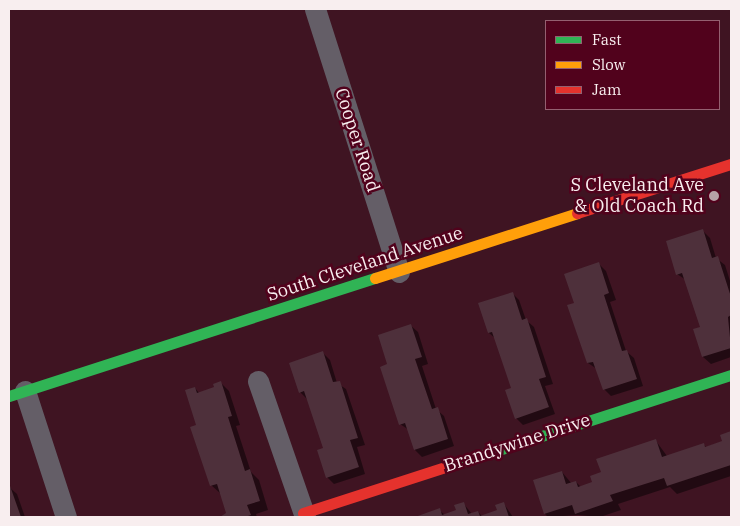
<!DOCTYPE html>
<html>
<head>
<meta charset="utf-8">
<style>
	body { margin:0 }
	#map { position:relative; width:740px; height:526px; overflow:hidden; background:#3f1422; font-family:"IBM Plex Serif",serif }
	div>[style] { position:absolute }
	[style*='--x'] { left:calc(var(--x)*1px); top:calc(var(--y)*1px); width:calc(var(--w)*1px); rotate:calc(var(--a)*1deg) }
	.shadow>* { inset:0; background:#0007 }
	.building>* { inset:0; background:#4e303b }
	.street>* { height:21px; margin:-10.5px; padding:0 10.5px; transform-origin:10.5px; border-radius:10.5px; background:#645e67 }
	.fast>* { height:11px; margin:-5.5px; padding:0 5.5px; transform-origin:5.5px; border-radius:5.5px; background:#30b455 }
	.slow>* { height:11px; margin:-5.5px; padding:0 5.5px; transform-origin:5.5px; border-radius:5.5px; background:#ff9f0a }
	.jam>* { height:11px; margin:-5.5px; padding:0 5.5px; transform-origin:5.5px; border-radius:5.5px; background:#e5322d }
	.dots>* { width:14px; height:14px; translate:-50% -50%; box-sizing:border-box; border:2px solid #51021c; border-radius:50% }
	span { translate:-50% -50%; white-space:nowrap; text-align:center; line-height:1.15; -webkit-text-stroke:5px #51021c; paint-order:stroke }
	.street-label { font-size:18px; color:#f8eeef }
	.poi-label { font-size:18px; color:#f8eeef }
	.right { translate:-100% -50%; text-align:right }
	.frame { position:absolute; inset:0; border:10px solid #f8eeef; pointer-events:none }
	.legend { position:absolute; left:545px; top:20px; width:175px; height:90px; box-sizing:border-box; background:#51021c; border:1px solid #946070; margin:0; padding:6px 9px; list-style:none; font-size:15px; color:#f8eeef }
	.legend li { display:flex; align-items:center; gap:10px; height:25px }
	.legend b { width:25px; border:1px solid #946070 }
</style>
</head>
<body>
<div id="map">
	<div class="shadow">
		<i style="clip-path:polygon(703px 231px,710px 238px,716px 258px,725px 265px,731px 284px,731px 357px,711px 364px,703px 357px,695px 330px,701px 328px,686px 280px,677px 274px)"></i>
		<i style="clip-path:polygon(599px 264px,606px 271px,616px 300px,610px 302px,626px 351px,634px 358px,643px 386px,611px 396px,604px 389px,597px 369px,588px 363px,576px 304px)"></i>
		<i style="clip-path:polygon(512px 293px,519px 300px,526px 320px,534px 327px,553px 384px,545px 386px,555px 414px,523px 425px,516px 418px,513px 389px,497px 340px,489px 333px)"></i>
		<i style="clip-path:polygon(410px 325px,418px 332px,428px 364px,422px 366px,436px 409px,444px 416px,454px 446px,422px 457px,415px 450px,409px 430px,400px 424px,389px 365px)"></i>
		<i style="clip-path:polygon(323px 353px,330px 360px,337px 383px,346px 389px,365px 445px,357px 447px,365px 474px,334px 484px,327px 477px,325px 449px,307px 399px,300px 392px)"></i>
		<i style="clip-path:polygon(220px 382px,229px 391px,240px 425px,236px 426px,251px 472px,259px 480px,268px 510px,256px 514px,257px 517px,221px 517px,228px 513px,221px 494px,211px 485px,198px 425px,195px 388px,200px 394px,216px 388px)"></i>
		<i style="clip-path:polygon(731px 432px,731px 476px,677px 494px,670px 487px,618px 504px,621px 510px,600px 517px,578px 515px,548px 517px,545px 514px,534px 481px,562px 472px,572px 484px,576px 482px,581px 487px,593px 483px,602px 473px,656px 441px,667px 456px,703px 444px,706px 447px,724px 441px,722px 435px)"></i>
		<i style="clip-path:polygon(9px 487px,17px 494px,25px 517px,9px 517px)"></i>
		<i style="clip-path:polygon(463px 503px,472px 514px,478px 512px,482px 516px,499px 511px,504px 504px,513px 517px,418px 517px,439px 510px,445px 515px,457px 511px)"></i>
	</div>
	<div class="building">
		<i style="clip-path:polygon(703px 229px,712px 258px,718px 256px,731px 297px,731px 315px,728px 317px,731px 348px,702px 357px,693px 329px,700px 327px,682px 273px,676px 275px,666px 241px)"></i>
		<i style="clip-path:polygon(599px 262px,609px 293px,604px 295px,622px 351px,627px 350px,637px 379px,603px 390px,593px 362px,587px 363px,567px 305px,574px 303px,564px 274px)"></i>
		<i style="clip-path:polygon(513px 292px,522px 320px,527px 318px,546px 377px,539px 379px,549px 407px,515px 419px,505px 390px,511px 388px,492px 332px,488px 333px,478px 303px)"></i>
		<i style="clip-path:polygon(411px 324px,422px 357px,415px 359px,432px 409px,438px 407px,448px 439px,414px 450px,405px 423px,399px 425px,380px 367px,387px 364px,378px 335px)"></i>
		<i style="clip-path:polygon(323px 351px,333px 382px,340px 381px,358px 438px,350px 440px,359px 467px,326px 478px,317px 450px,323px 448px,304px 391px,299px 393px,289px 363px)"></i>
		<i style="clip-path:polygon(221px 381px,232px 416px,228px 417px,245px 471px,250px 469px,260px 501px,247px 505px,251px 515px,245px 517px,220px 517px,226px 513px,217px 484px,210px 486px,190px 427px,196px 425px,185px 390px,195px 387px,197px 393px,214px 387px,213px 384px)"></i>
		<i style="clip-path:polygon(731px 431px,731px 465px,667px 486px,664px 478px,610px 495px,613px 501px,575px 514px,572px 505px,544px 514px,533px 480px,562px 471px,566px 484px,576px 481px,578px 487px,592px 482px,590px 476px,601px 472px,596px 459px,656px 439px,662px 457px,704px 443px,705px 447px,722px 441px,720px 435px)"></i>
		<i style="clip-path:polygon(9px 483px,21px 517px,9px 517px)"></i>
		<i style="clip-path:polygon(464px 502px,468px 514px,478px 511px,480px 516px,497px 510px,495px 505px,504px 502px,509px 517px,415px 517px,440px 508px,442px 515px,456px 510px,454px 505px)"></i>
	</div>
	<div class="street">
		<i style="--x:315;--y:9;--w:276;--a:72.3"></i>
		<i style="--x:258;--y:381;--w:144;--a:70.9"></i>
		<i style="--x:25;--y:391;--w:133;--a:72"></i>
	</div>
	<div class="fast">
		<i style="--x:9;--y:396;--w:385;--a:-17.9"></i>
		<i style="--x:455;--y:464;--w:290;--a:-17.9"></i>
	</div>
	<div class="slow">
		<i style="--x:375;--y:278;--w:212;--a:-17.8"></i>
	</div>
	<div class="jam">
		<i style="--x:577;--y:213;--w:162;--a:-17.7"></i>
		<i style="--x:303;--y:513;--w:160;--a:-17.9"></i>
	</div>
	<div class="dots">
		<i style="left:714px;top:196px;background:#b7a2a7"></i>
	</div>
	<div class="street-label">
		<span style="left:357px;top:140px;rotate:72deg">Cooper Road</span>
		<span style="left:365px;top:264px;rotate:-18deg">South Cleveland Avenue</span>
		<span style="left:517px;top:443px;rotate:-18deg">Brandywine Drive</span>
	</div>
	<div class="poi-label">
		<span class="right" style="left:704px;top:196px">S Cleveland Ave<br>&amp; Old Coach Rd</span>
	</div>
	<div class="frame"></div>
	<ul class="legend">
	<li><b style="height:6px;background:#30b455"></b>Fast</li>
	<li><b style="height:6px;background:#ff9f0a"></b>Slow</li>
	<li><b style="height:6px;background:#e5322d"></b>Jam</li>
	</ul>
</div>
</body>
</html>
